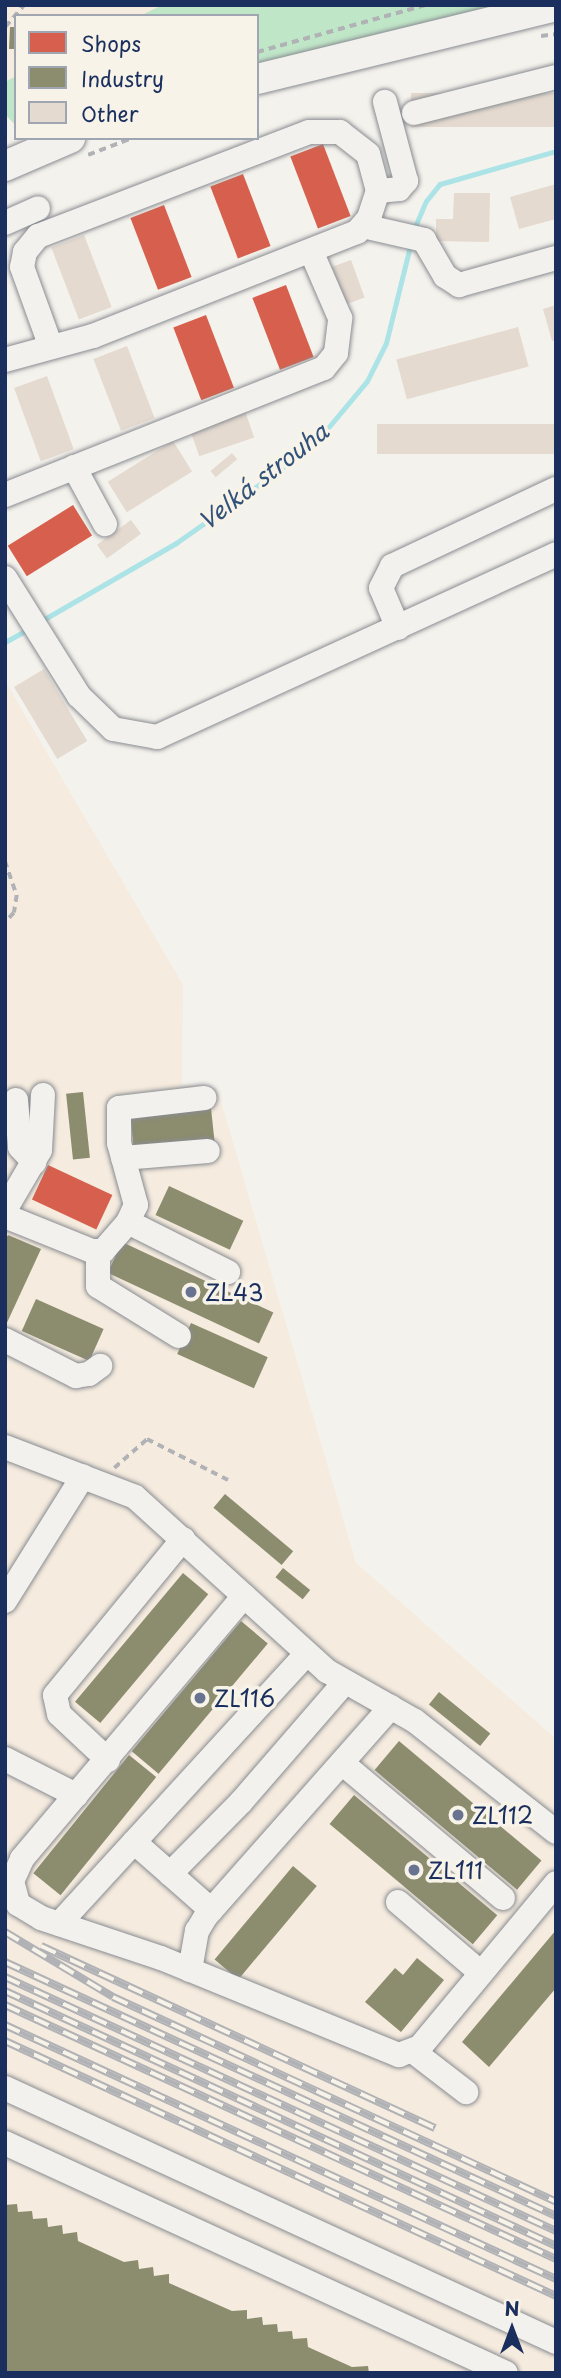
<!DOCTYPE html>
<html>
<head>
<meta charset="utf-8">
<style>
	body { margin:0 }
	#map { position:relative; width:561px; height:2378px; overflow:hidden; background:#f4f2ec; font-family:"Playpen Sans",sans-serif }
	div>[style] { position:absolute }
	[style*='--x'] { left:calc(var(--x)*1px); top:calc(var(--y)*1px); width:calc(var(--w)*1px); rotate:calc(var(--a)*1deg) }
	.built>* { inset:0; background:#f5ebde }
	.green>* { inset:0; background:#c0e6c8 }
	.shops>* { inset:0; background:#d6604d; transform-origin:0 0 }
	.industry>* { inset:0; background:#8c8c6e; transform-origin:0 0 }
	.stream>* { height:5px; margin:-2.5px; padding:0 2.5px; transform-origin:2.5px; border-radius:2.5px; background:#abe3e6 }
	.building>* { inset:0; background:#e4dad0; transform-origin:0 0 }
	.path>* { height:3.5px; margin-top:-1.75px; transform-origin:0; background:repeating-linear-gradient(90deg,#b1b2b5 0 7px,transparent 0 12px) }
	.roads { filter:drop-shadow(0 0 2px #898c92) drop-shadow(0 0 2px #898c92) }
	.minor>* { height:24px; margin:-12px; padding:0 12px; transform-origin:12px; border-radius:12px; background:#f2f1ed }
	.major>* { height:30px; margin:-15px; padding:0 15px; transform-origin:15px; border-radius:15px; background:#f2f1ed }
	.rail>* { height:8px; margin-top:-4px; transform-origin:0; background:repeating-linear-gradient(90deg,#f7f3e8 0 16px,#b1b2b5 0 32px); box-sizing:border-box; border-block:2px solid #b1b2b5 }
	.dots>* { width:19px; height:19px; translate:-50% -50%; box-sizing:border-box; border:4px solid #f7f3e8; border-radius:50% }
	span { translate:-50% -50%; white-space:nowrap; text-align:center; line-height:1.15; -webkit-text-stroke:7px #f7f3e8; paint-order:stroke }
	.poi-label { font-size:23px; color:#1b2f5e }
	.left { translate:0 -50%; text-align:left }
	.water-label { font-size:24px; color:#325279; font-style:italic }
	.frame { position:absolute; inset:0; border:7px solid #1b2f5e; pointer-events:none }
	.legend { position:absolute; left:14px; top:14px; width:245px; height:126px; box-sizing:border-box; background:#f7f3e8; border:2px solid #9fa5b1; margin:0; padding:9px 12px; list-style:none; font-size:21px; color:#1b2f5e }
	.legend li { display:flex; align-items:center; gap:14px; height:35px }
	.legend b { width:35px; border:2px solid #9fa5b1 }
	.north { position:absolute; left:477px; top:2294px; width:70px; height:70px; -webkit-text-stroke:5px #f7f3e8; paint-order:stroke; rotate:0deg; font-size:19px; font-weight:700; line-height:28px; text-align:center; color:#1b2f5e }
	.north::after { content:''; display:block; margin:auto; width:24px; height:32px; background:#1b2f5e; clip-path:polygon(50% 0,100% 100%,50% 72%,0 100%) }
</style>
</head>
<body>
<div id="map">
	<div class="built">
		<i style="clip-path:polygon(5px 5px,162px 5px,140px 16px,16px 16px,16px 76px,5px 82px)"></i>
		<i style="clip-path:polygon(5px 681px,183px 985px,182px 1085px,217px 1088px,356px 1563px,556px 1739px,556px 2373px,5px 2373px)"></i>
	</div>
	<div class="green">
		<i style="clip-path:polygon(162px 5px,495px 5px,257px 67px,257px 16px,140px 16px)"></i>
		<i style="clip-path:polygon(16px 76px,16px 126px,5px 114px,5px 82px)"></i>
	</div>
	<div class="shops">
		<i style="left:323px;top:144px;width:77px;height:35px;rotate:69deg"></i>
		<i style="left:243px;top:174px;width:77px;height:35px;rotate:69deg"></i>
		<i style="left:164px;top:205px;width:77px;height:36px;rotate:69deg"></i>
		<i style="left:286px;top:285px;width:77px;height:36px;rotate:69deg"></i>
		<i style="left:206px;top:315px;width:78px;height:35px;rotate:69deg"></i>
		<i style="left:73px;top:505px;width:36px;height:77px;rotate:58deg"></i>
		<i style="left:48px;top:1165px;width:71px;height:38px;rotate:25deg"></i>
	</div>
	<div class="industry">
		<i style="clip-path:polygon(10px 27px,16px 27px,16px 49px,9px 49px)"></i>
		<i style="left:83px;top:1092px;width:66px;height:17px;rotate:84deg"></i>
		<i style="left:211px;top:1108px;width:37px;height:81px;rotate:84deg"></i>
		<i style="left:169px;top:1186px;width:82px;height:32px;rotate:25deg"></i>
		<i style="clip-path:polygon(8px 1235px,41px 1249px,5px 1327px,5px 1240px)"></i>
		<i style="left:122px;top:1242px;width:167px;height:34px;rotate:25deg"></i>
		<i style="left:36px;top:1299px;width:74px;height:35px;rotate:24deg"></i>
		<i style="left:191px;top:1323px;width:84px;height:34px;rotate:24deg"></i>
		<i style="left:225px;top:1494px;width:89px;height:18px;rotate:40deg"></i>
		<i style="left:283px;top:1568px;width:35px;height:12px;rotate:39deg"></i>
		<i style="left:183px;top:1573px;width:33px;height:168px;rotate:40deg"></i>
		<i style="left:241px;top:1621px;width:35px;height:170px;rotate:40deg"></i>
		<i style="left:439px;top:1692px;width:66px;height:16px;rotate:39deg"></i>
		<i style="left:399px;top:1741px;width:186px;height:38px;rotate:40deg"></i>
		<i style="left:129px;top:1755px;width:35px;height:152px;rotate:39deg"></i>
		<i style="left:354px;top:1795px;width:187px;height:38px;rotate:40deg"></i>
		<i style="left:293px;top:1866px;width:31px;height:122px;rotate:40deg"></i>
		<i style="clip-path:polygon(556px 1930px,556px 1988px,489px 2067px,462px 2042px)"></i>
		<i style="clip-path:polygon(417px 1958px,444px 1980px,401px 2032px,365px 2002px,395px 1968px,403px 1975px)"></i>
		<i style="clip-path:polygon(17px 2204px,18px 2212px,32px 2211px,33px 2219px,47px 2218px,48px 2227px,62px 2225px,63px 2234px,77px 2232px,78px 2241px,124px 2262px,138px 2260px,139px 2269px,153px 2267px,154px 2276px,169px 2274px,169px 2283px,232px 2311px,247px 2310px,247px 2319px,262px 2317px,263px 2325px,277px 2324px,278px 2332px,292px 2331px,293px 2339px,307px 2338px,308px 2347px,352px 2367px,368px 2366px,369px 2373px,5px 2373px,5px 2205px)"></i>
	</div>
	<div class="stream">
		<i style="--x:414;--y:229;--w:30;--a:-67"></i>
		<i style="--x:426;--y:201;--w:22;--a:-51"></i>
		<i style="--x:440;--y:184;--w:121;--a:-15.9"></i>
		<i style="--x:41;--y:621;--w:156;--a:-30"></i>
		<i style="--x:176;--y:543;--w:123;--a:-35.1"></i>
		<i style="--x:277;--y:472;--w:66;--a:-40.7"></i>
		<i style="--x:327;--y:429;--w:62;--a:-50.2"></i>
		<i style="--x:367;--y:381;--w:42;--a:-63.4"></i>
		<i style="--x:386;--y:343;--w:104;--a:-76.1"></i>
		<i style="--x:5;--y:642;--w:29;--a:-29"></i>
	</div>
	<div class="building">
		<i style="left:556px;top:93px;width:34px;height:145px;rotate:90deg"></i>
		<i style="clip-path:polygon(556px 184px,556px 219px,519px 229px,510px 197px)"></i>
		<i style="clip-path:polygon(454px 193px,490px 193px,489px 242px,436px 241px,436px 219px,453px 219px)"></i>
		<i style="left:84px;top:235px;width:77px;height:35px;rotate:69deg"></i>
		<i style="left:351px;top:260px;width:40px;height:20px;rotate:70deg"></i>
		<i style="clip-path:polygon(556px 305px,556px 340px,552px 341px,543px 309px)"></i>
		<i style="left:518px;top:327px;width:41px;height:126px;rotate:75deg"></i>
		<i style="left:127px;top:346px;width:77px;height:36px;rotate:69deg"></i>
		<i style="left:47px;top:376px;width:78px;height:35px;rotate:70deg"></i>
		<i style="left:245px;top:411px;width:28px;height:58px;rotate:71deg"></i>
		<i style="left:556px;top:424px;width:30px;height:179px;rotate:90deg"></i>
		<i style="left:173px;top:441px;width:36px;height:77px;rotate:58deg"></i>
		<i style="left:232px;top:453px;width:8px;height:28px;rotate:50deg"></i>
		<i style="left:131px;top:520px;width:17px;height:42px;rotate:54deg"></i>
		<i style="left:44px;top:669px;width:84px;height:35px;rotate:59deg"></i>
	</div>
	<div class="path">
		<i style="--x:5;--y:27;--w:29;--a:-49"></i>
		<i style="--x:541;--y:36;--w:15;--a:-8"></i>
		<i style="--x:257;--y:52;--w:174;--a:-15.6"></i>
		<i style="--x:88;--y:155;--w:47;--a:-21.1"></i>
		<i style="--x:5;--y:861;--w:36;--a:71"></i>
		<i style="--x:17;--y:895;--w:18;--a:99"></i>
		<i style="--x:14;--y:913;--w:13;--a:132"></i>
		<i style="--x:114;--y:1468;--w:44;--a:-41.3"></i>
		<i style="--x:147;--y:1439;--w:91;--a:26.8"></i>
	</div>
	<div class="roads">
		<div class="minor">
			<i style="--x:414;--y:113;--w:146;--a:-14.2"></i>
			<i style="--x:378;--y:191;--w:21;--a:-5"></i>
			<i style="--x:399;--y:189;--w:11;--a:-49"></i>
			<i style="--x:406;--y:181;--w:82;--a:-104.9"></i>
			<i style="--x:5;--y:223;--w:36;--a:-24"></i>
			<i style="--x:363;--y:226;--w:63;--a:12.9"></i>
			<i style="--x:424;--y:240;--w:42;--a:59.7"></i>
			<i style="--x:445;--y:276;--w:17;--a:33"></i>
			<i style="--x:459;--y:285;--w:101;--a:-15.6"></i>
			<i style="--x:5;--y:360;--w:91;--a:-15.3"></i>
			<i style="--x:93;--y:336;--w:284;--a:-21.5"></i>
			<i style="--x:357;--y:232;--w:18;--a:-49"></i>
			<i style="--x:369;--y:218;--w:28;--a:-72"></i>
			<i style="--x:378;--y:191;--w:38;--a:-105"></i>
			<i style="--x:368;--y:154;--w:36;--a:-142"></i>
			<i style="--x:340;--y:132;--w:31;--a:180"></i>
			<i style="--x:309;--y:132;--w:290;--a:159"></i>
			<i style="--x:38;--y:236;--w:21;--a:129"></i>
			<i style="--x:25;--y:252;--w:15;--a:101"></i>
			<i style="--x:22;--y:267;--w:85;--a:70.1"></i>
			<i style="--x:74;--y:467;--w:65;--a:61.5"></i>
			<i style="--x:5;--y:495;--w:343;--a:-21.7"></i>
			<i style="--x:324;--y:368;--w:19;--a:-51"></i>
			<i style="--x:336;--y:353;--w:35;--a:-83"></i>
			<i style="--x:340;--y:318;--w:73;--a:-113.4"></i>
			<i style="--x:5;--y:578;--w:139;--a:57.9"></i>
			<i style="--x:79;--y:696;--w:47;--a:44.1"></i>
			<i style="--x:113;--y:729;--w:45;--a:10.3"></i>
			<i style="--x:157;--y:737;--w:439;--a:-24.6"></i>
			<i style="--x:398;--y:628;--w:43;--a:-113"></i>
			<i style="--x:381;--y:588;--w:25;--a:-63"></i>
			<i style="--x:392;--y:566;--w:181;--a:-25.2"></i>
			<i style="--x:16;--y:1100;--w:47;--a:85.1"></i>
			<i style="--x:20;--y:1147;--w:21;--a:47"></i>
			<i style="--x:123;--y:1158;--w:85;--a:-4.7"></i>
			<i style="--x:5;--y:1210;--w:69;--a:-59.7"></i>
			<i style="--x:40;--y:1150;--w:55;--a:-86.9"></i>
			<i style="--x:5;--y:1216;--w:94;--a:21.9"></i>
			<i style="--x:92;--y:1251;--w:11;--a:0"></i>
			<i style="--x:103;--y:1251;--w:38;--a:-49"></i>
			<i style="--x:128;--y:1222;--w:19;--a:-65"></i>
			<i style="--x:136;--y:1205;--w:64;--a:-105.3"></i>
			<i style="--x:119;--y:1143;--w:35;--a:-90"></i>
			<i style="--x:119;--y:1108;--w:86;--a:-6.7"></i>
			<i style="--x:128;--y:1222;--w:112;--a:26.6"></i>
			<i style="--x:98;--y:1252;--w:34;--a:90"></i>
			<i style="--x:98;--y:1286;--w:95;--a:31.7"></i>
			<i style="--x:5;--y:1340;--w:80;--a:26.9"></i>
			<i style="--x:76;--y:1376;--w:13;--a:-9"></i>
			<i style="--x:89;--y:1374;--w:14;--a:-36"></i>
			<i style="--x:5;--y:1447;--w:139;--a:21"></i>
			<i style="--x:135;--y:1497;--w:259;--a:42.2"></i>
			<i style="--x:327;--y:1671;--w:101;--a:29.6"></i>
			<i style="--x:415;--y:1721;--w:179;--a:38.2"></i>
			<i style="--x:244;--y:1596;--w:344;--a:130.2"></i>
			<i style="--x:22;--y:1859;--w:24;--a:114"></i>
			<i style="--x:12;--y:1881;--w:24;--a:75"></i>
			<i style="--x:18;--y:1904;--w:27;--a:31"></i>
			<i style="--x:41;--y:1918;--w:126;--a:18.4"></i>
			<i style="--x:161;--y:1958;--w:257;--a:22.2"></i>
			<i style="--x:399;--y:2055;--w:22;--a:-21"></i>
			<i style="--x:420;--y:2047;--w:213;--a:-50.3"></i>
			<i style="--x:5;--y:1601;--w:147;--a:-58"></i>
			<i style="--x:5;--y:1759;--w:80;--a:26.9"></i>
			<i style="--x:108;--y:1760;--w:67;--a:-136.8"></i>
			<i style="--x:59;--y:1714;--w:19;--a:-102"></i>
			<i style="--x:55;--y:1695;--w:202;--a:-50.6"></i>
			<i style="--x:342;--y:1763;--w:210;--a:40"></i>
			<i style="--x:134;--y:1842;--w:103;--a:41.4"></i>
			<i style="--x:170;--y:1874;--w:101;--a:-45.4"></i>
			<i style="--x:241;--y:1802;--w:157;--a:-49.1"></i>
			<i style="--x:398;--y:1902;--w:109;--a:40.5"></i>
			<i style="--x:59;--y:1924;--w:367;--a:-47.5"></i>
			<i style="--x:190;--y:1970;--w:40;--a:-80"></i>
			<i style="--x:197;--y:1931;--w:17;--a:-59"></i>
			<i style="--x:206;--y:1916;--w:279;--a:-48.5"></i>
			<i style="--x:414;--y:2052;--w:66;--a:37.6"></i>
			<i style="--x:5;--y:2088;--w:607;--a:24.75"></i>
			<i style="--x:5;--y:2143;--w:551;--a:24.66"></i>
		</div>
		<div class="major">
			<i style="--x:257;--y:79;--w:308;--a:-13.7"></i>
			<i style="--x:5;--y:166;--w:71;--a:-23.3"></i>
		</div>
	</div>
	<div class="rail">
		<i style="--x:5;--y:1932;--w:126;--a:31"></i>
		<i style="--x:113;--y:1997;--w:488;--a:24.8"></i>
		<i style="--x:41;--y:1946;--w:434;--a:24.8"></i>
		<i style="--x:5;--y:1962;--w:607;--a:24.75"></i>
		<i style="--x:5;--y:1977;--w:607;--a:24.75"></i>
		<i style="--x:5;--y:1991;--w:607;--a:24.83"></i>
		<i style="--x:5;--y:2005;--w:607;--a:24.75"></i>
		<i style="--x:5;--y:2025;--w:607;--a:24.75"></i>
		<i style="--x:5;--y:2041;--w:607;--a:24.83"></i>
	</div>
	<div class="dots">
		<i style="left:191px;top:1292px;background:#677390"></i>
		<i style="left:200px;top:1698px;background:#677390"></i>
		<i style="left:458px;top:1815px;background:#677390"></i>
		<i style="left:414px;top:1870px;background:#677390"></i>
	</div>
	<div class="poi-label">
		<span class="left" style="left:205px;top:1292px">ZL43</span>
		<span class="left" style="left:214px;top:1698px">ZL116</span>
		<span class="left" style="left:472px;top:1815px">ZL112</span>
		<span class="left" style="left:428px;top:1870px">ZL111</span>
	</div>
	<div class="water-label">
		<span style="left:263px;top:476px;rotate:-38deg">Velká strouha</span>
	</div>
	<div class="frame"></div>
	<ul class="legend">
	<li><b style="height:19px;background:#d6604d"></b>Shops</li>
	<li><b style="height:19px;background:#8c8c6e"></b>Industry</li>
	<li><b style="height:19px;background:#e4dad0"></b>Other</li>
	</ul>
	<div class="north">N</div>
</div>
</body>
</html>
